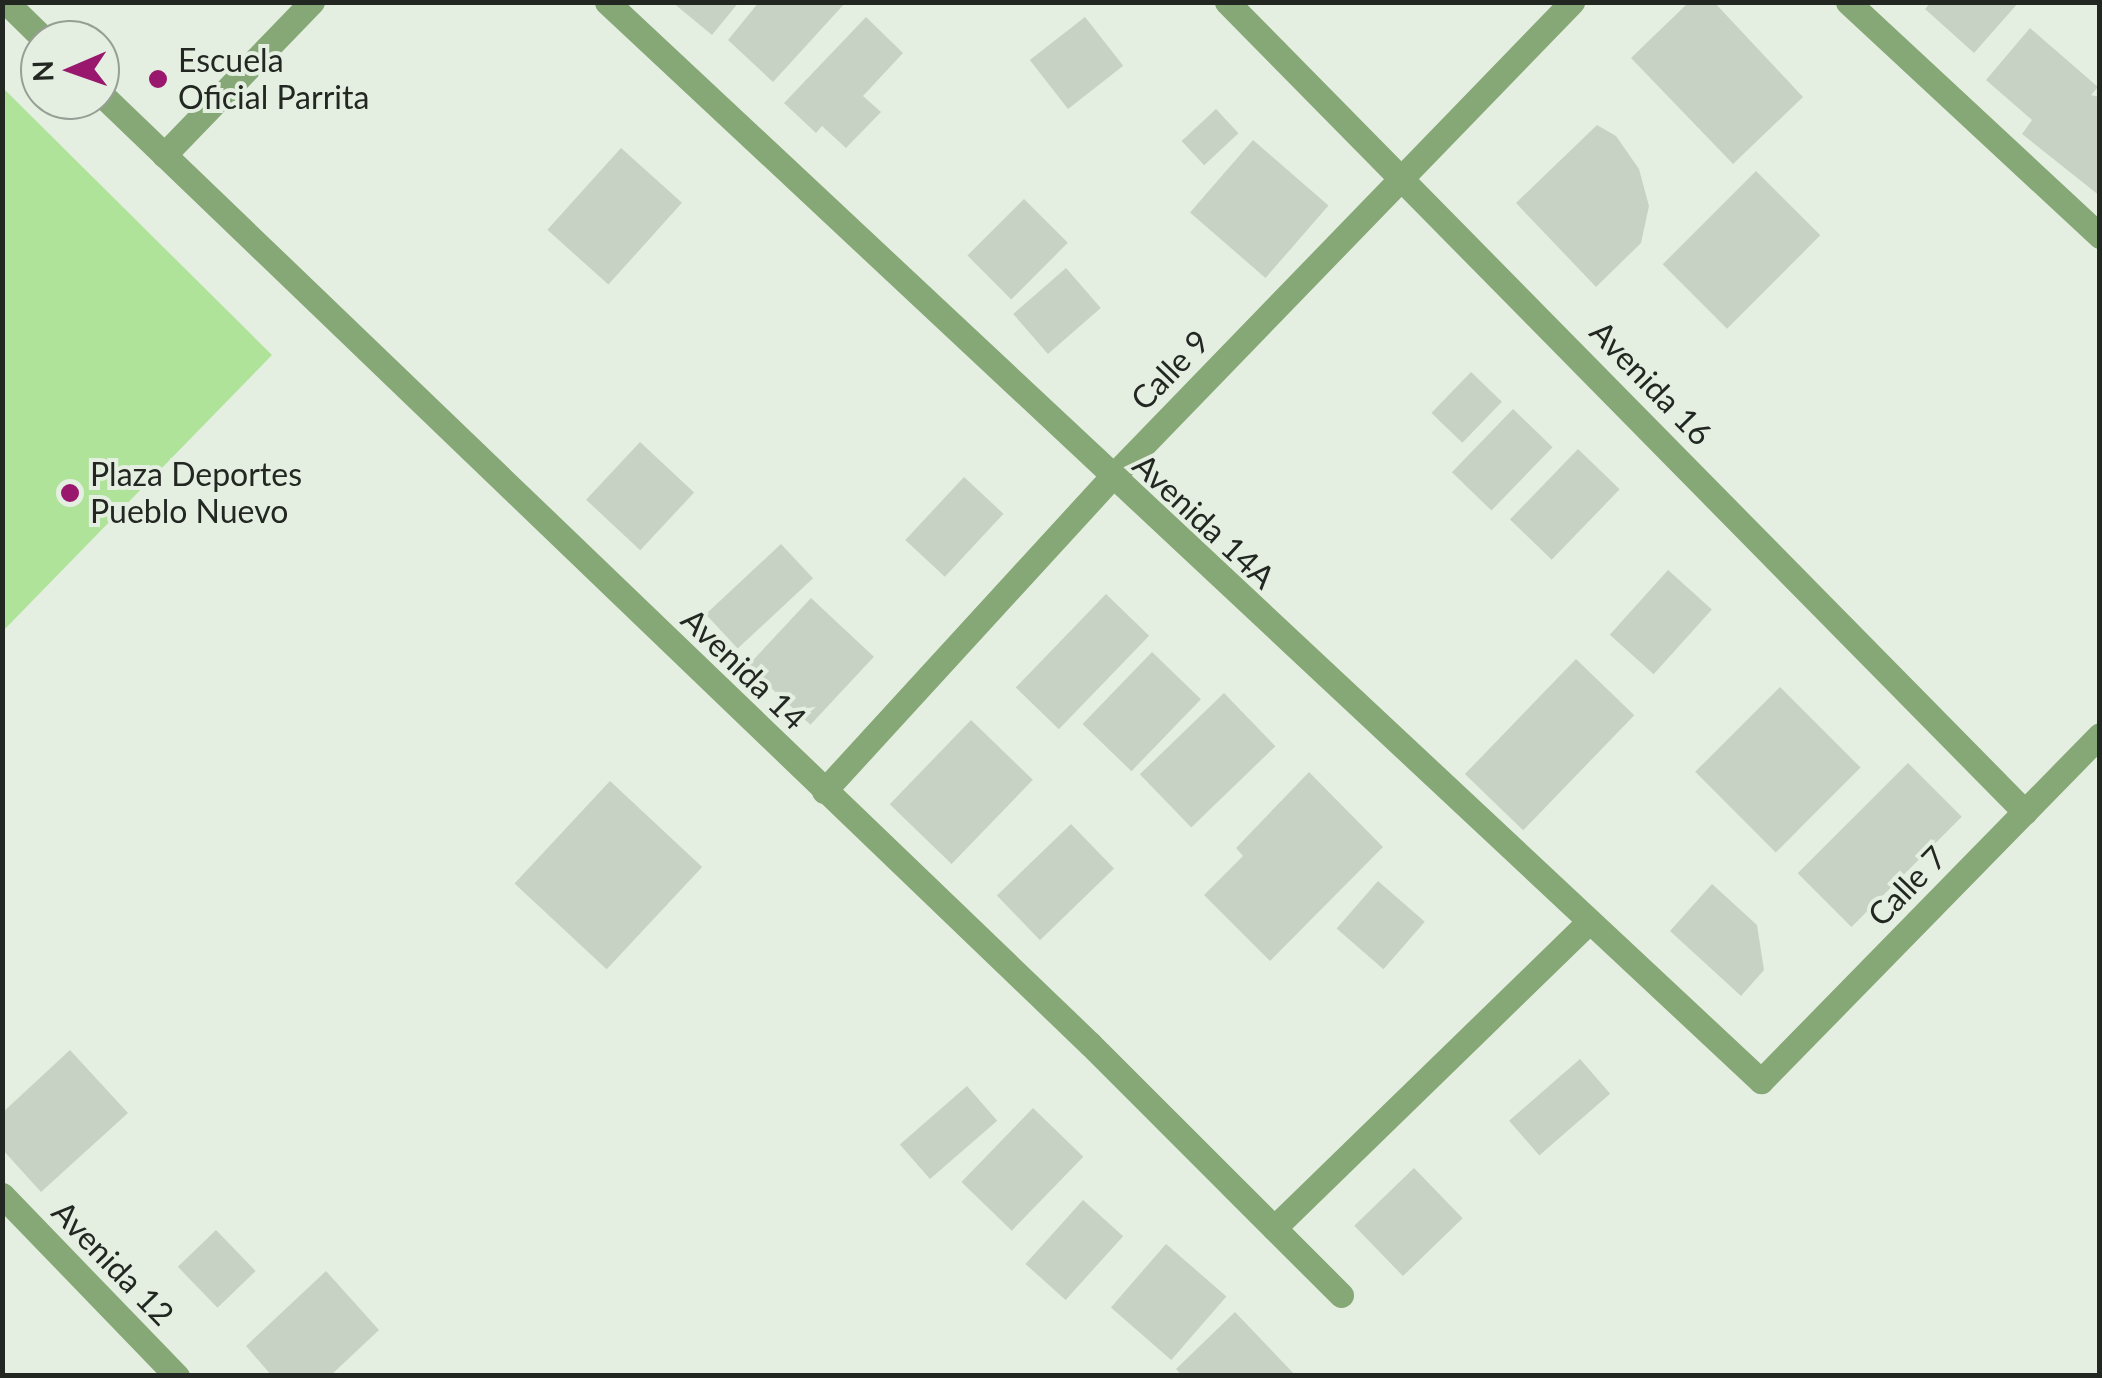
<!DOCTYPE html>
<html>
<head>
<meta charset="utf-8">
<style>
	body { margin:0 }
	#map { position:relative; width:2102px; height:1378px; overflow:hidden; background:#e5efe1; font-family:Lato,sans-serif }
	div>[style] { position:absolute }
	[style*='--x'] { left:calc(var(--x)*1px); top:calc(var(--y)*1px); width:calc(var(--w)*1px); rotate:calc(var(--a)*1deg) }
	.green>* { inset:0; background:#b0e39a }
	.building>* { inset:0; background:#c8d2c4; transform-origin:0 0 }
	.minor>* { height:25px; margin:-12.5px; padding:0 12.5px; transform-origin:12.5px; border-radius:12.5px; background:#85a876 }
	.dots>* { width:28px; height:28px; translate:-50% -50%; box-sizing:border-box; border:5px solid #e5efe1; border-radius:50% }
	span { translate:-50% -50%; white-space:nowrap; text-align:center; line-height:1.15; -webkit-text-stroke:8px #e5efe1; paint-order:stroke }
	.poi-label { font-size:32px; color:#232722 }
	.left { translate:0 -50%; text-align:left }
	.street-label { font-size:32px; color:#232722 }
	.frame { position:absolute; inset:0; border:5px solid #232722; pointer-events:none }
	.north { position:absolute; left:20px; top:20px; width:100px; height:100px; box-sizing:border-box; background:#e5efe1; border:2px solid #979f95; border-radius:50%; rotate:268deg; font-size:28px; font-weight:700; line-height:40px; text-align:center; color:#232722 }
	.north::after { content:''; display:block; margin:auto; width:35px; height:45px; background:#99186e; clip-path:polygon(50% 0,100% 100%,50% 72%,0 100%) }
</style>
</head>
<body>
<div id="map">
	<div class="green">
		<i style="clip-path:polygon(3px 88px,272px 355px,3px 631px,2px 631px)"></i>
	</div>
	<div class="building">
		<i style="clip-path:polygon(672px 2px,739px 2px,712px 35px)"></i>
		<i style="clip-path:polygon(759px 2px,846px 2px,773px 82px,728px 40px)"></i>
		<i style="clip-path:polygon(1689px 2px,1714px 2px,1803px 97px,1733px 164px,1631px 58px)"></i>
		<i style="clip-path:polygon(1931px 2px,2019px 2px,1974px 53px,1925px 9px)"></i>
		<i style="clip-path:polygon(866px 17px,903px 53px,863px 96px,881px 112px,846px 148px,822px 126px,816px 133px,784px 103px)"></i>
		<i style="left:1085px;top:17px;width:62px;height:70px;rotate:52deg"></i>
		<i style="clip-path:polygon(2030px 28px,2098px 87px,2091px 95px,2100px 97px,2100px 196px,2022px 134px,2032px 120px,1986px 80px)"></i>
		<i style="left:1216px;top:109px;width:33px;height:47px;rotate:47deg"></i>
		<i style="clip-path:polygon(1597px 125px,1616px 136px,1639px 169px,1649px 206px,1641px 243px,1596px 287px,1516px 203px)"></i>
		<i style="left:1253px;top:140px;width:100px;height:96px;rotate:41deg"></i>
		<i style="left:621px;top:148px;width:82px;height:110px;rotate:42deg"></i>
		<i style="left:1756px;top:171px;width:91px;height:132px;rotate:45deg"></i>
		<i style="left:1024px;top:199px;width:62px;height:80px;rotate:45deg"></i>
		<i style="left:1066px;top:268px;width:53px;height:70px;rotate:49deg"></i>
		<i style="left:1471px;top:372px;width:43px;height:57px;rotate:44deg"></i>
		<i style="left:1513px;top:409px;width:55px;height:88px;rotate:44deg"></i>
		<i style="left:640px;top:442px;width:74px;height:79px;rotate:43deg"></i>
		<i style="left:1578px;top:449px;width:58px;height:98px;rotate:44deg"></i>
		<i style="left:964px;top:477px;width:54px;height:86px;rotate:43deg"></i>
		<i style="left:781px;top:544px;width:47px;height:103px;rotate:47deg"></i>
		<i style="left:1668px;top:570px;width:59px;height:87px;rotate:42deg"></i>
		<i style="left:1106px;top:594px;width:60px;height:130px;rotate:44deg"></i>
		<i style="left:811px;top:598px;width:86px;height:93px;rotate:43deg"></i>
		<i style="left:1152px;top:652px;width:68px;height:100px;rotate:44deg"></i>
		<i style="left:1576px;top:659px;width:81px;height:160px;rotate:44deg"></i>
		<i style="left:1780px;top:687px;width:114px;height:120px;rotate:45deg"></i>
		<i style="left:1224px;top:693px;width:74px;height:117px;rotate:46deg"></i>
		<i style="left:971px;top:720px;width:86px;height:117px;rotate:44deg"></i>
		<i style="left:1908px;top:763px;width:76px;height:156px;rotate:45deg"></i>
		<i style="clip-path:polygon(1309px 772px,1383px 847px,1270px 961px,1204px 895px,1243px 856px,1236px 848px)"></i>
		<i style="left:610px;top:781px;width:126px;height:140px;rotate:43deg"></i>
		<i style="left:1071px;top:824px;width:62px;height:103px;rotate:46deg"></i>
		<i style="left:1378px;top:881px;width:62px;height:63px;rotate:41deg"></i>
		<i style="clip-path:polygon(1712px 884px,1757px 925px,1764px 970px,1741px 996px,1670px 931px)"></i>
		<i style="clip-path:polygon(70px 1050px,128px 1113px,41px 1192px,2px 1149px,2px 1113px)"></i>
		<i style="left:1580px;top:1059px;width:46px;height:94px;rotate:49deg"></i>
		<i style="left:967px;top:1086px;width:46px;height:89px;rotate:49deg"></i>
		<i style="left:1033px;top:1108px;width:70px;height:103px;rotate:44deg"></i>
		<i style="left:1414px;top:1168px;width:70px;height:83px;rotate:46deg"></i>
		<i style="left:1083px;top:1200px;width:54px;height:86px;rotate:42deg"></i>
		<i style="left:216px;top:1230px;width:57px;height:53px;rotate:46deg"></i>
		<i style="left:1166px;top:1244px;width:80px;height:84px;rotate:41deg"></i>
		<i style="clip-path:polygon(326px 1271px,379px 1330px,330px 1376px,272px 1376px,246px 1346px)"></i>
		<i style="clip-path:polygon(1235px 1312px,1296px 1376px,1182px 1376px,1176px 1369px)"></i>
	</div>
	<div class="minor">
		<i style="--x:6;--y:2;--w:54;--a:44.3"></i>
		<i style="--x:607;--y:2;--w:1580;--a:43.08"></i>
		<i style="--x:1761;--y:1081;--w:484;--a:-45.6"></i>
		<i style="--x:1227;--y:2;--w:1137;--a:45.43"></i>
		<i style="--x:1848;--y:2;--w:344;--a:42.9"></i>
		<i style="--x:100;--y:93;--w:1373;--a:43.85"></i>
		<i style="--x:1090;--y:1044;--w:355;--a:45"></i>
		<i style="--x:164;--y:155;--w:213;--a:-46"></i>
		<i style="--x:824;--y:791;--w:425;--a:-47.5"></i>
		<i style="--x:1111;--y:478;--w:663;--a:-45.92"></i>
		<i style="--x:2;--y:1195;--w:252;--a:46"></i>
		<i style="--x:1274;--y:1228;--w:436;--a:-44.2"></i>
	</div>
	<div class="dots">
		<i style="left:158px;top:79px;background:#99186e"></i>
		<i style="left:70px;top:493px;background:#99186e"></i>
	</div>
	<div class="poi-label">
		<span class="left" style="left:178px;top:79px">Escuela<br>Oficial Parrita</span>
		<span class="left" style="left:90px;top:493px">Plaza Deportes<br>Pueblo Nuevo</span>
	</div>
	<div class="street-label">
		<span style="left:1170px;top:370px;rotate:-46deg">Calle 9</span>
		<span style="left:1651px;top:383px;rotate:46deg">Avenida 16</span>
		<span style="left:1204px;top:521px;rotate:43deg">Avenida 14A</span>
		<span style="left:744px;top:669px;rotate:44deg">Avenida 14</span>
		<span style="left:1907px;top:886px;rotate:-46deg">Calle 7</span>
		<span style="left:113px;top:1263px;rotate:46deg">Avenida 12</span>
	</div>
	<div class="frame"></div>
	<div class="north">N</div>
</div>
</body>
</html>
